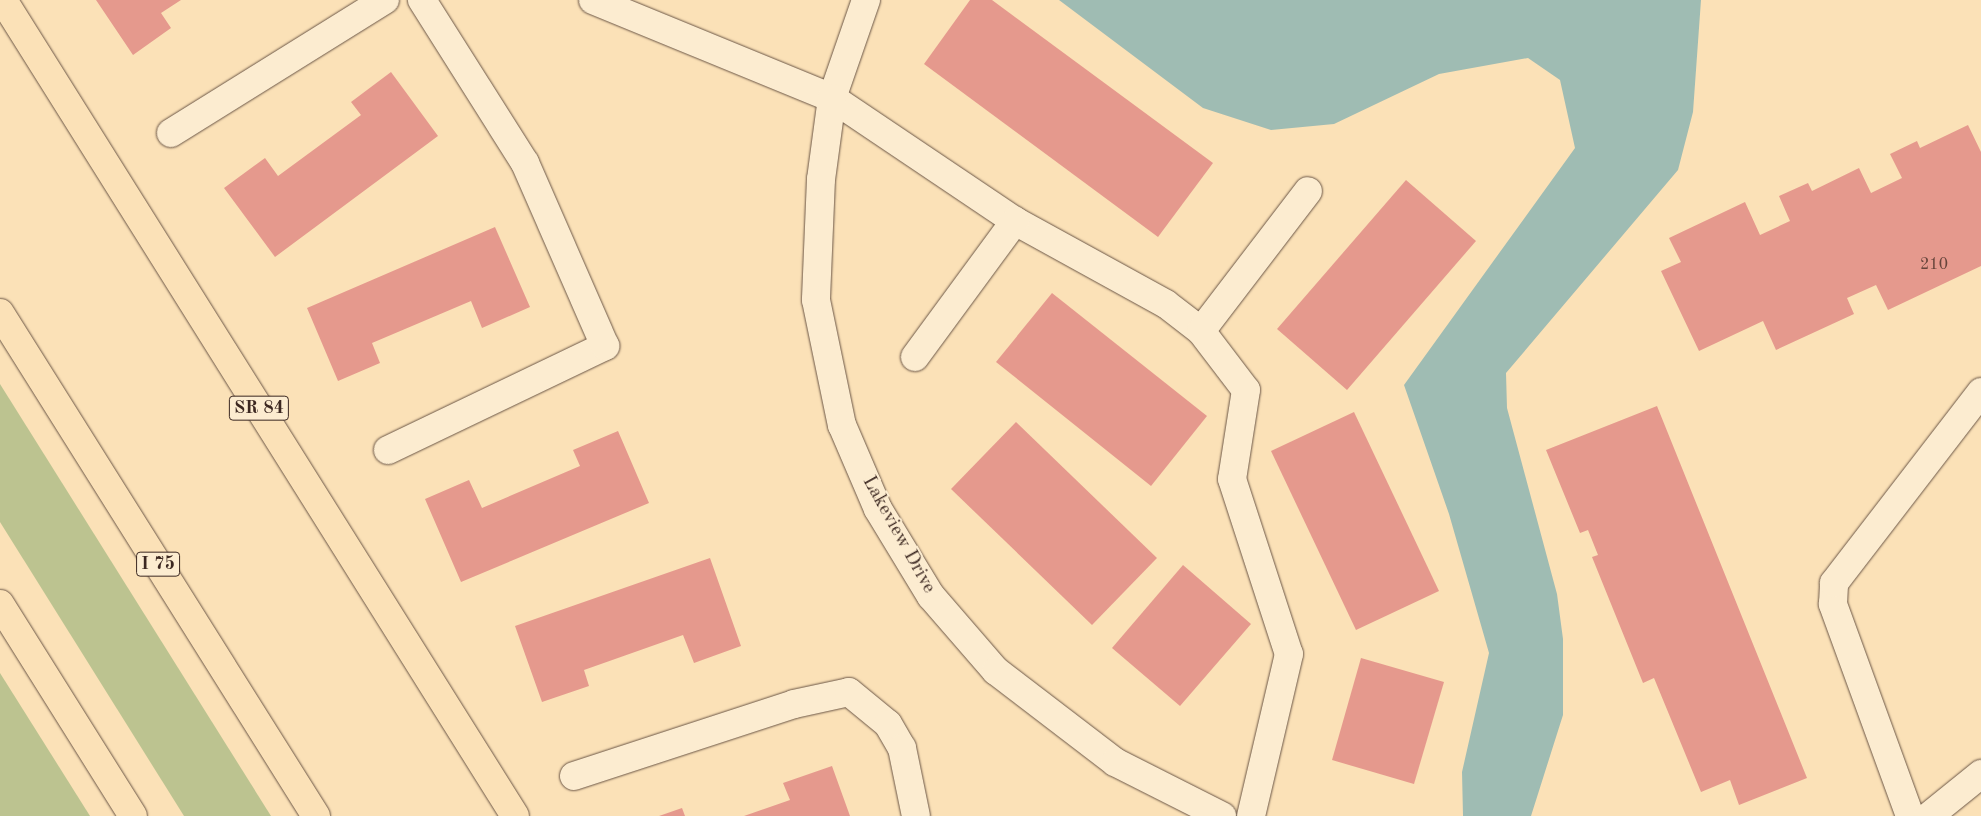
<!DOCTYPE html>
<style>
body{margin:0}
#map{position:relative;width:1981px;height:816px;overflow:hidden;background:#fbe1b7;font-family:"Old Standard TT",serif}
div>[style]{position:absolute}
.green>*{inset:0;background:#bcc390}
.water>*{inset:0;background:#9fbcb3}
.building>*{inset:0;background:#e5998d}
.roads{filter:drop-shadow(0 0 1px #6b5646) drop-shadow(0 0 1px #6b5646)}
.minor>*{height:28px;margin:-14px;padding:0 14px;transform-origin:14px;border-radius:14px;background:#fcecd0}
.major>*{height:28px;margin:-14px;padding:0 14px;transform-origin:14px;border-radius:14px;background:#fbe1b7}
.highway>*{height:28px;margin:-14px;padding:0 14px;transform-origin:14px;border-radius:14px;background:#fbe1b7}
span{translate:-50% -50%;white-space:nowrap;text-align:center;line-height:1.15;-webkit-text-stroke:4px #fcecd0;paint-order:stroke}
.number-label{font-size:16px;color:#66443b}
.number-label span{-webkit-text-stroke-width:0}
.shield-label span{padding:1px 4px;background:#fcecd0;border:1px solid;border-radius:4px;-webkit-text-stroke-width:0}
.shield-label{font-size:18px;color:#3b2720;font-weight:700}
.street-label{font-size:19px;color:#3b2720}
</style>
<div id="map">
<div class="green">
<div style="clip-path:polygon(0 384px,271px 816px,184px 816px,0 522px)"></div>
<div style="clip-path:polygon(0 673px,90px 816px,0 816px)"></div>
</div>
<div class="water">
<div style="clip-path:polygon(1059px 0,1701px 0,1693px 112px,1678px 170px,1506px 373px,1507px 408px,1557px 594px,1563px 639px,1563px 715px,1531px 816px,1463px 816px,1462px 772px,1489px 653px,1449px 514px,1404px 385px,1575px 148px,1560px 80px,1528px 58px,1439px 74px,1334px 124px,1271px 130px,1203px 108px)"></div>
</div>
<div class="building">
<div style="clip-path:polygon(96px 0,181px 0,161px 13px,171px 28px,133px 55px)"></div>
<div style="clip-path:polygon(970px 0,992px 0,1213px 163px,1158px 237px,924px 64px)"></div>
<div style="clip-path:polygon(391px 72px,438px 136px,275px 257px,224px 188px,265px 158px,278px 176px,361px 115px,351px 102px)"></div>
<div style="clip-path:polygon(1968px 125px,1981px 152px,1981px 266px,1888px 310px,1876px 285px,1847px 298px,1854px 314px,1776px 350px,1763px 321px,1699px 351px,1661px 271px,1681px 262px,1669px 238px,1745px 202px,1760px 235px,1790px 221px,1779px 196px,1808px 183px,1812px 191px,1859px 168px,1871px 193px,1902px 178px,1890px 154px,1917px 141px,1920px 148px)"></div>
<div style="clip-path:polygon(1406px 180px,1476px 241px,1347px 390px,1277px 329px)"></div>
<div style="clip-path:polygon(495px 227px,530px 307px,482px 328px,471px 301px,372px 343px,380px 363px,338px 381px,307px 308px)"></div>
<div style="clip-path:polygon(1052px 293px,1207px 416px,1151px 486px,996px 362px)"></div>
<div style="clip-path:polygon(1657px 406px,1807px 778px,1739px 805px,1730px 780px,1701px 792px,1654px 678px,1643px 683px,1592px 557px,1598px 555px,1588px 530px,1580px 533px,1546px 450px)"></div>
<div style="clip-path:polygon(1354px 412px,1439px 591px,1356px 630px,1271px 451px)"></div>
<div style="clip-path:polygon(1016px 422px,1157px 558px,1092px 625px,951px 489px)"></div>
<div style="clip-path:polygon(618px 431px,649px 503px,461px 582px,425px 499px,469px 480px,482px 508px,580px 466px,573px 450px)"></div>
<div style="clip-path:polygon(710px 558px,741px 646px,694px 663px,683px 635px,584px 670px,589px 686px,542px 702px,515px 626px)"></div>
<div style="clip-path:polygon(1183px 565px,1251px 624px,1180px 706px,1112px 648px)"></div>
<div style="clip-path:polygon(1361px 658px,1444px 682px,1414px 784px,1332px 760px)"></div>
<div style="clip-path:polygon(832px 766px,850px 816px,744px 816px,790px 800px,783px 783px)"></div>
<div style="clip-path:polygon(682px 808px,685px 816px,659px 816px)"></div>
</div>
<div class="roads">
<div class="minor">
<div style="left:593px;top:0;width:258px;rotate:22.3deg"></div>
<div style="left:832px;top:98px;width:220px;rotate:33.9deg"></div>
<div style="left:1015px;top:221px;width:172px;rotate:28.8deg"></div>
<div style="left:1166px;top:304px;width:44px;rotate:37.6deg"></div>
<div style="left:1201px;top:331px;width:74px;rotate:52.7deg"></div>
<div style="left:1246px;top:390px;width:90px;rotate:98.9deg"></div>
<div style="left:1232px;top:479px;width:184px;rotate:72deg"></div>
<div style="left:1289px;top:654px;width:166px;rotate:103.2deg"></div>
<div style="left:866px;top:0;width:104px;rotate:109.1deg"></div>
<div style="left:832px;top:98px;width:82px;rotate:97.7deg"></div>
<div style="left:821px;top:179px;width:121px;rotate:92.4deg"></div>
<div style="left:816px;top:300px;width:128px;rotate:78.3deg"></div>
<div style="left:842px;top:425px;width:91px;rotate:66.8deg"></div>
<div style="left:878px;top:509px;width:102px;rotate:58.7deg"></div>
<div style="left:931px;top:596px;width:99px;rotate:49.1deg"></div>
<div style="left:996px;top:671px;width:150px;rotate:37.4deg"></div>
<div style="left:1115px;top:762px;width:120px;rotate:26.8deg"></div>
<div style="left:171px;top:133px;width:252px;rotate:-31.9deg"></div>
<div style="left:1201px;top:331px;width:176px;rotate:-52.6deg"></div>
<div style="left:915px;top:357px;width:169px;rotate:-53.7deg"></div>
<div style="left:388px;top:450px;width:241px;rotate:-25.6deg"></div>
<div style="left:605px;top:346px;width:200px;rotate:-113.6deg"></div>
<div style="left:525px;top:163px;width:193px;rotate:-122.3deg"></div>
<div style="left:574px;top:776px;width:231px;rotate:-18.1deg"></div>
<div style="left:794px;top:704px;width:56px;rotate:-12.3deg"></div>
<div style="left:849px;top:692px;width:50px;rotate:39.4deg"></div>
<div style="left:888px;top:724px;width:28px;rotate:60deg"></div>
<div style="left:902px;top:748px;width:69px;rotate:78.4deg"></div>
<div style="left:1910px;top:816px;width:226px;rotate:-110deg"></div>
<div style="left:1833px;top:604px;width:21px;rotate:-87deg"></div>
<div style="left:1834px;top:583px;width:241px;rotate:-52.4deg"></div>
<div style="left:1929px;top:816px;width:67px;rotate:-38.9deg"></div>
</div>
<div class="major">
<div style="left:3px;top:0;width:963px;rotate:57.89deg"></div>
</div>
<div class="highway">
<div style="left:0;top:313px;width:594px;rotate:57.86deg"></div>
<div style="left:0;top:604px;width:250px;rotate:57.9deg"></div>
</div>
</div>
<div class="number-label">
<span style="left:1934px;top:265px">210</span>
</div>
<div class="shield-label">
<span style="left:259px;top:408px">SR 84</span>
<span style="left:158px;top:564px">I 75</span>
</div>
<div class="street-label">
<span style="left:898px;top:535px;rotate:61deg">Lakeview Drive</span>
</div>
</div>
